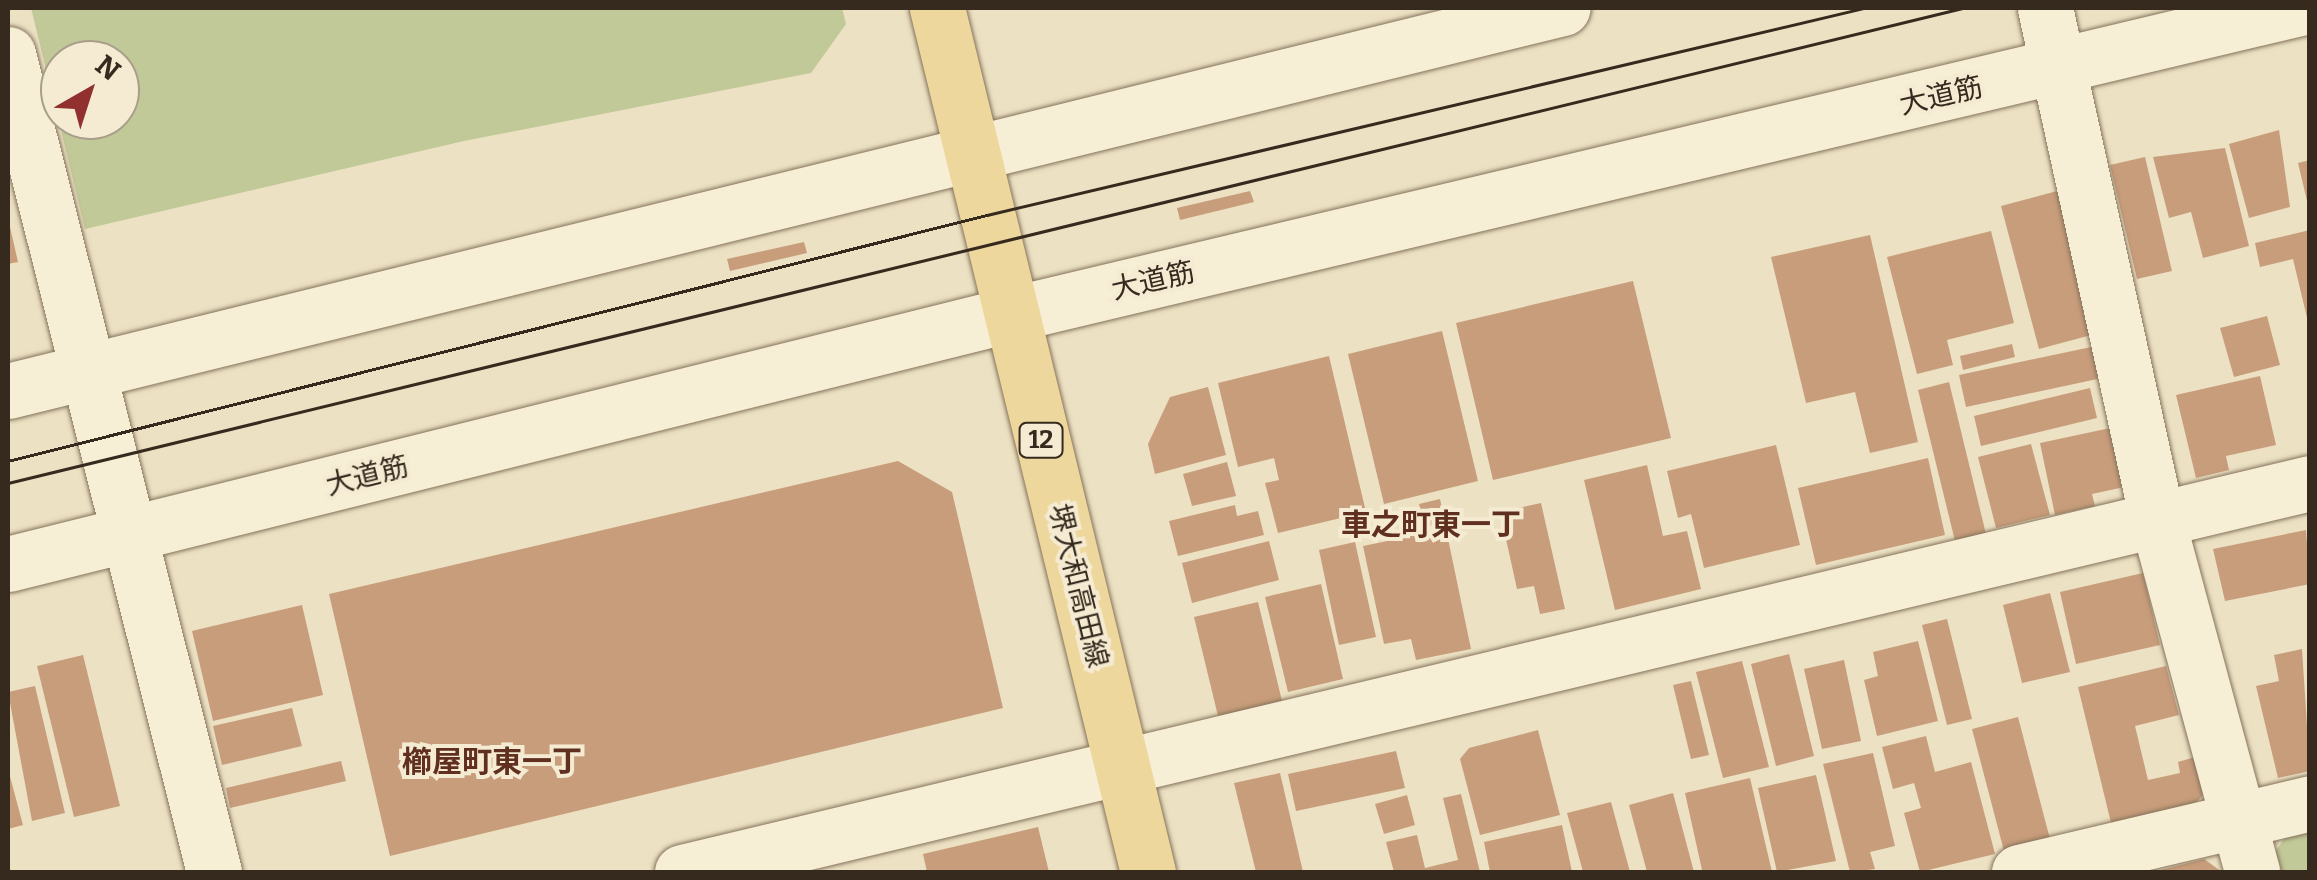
<!DOCTYPE html>
<meta charset="utf-8">
<style>
body{margin:0}
#map{position:relative;width:2317px;height:880px;overflow:hidden;background:#ece1c3;font-family:Bitter,"Noto Sans JP",serif}
div>[style]{position:absolute}
.green>*{inset:0;background:#c2c998}
.building>*{inset:0;background:#c89d7b}
.roads{filter:drop-shadow(0 0 2px #85735b) drop-shadow(0 0 2px #85735b)}
.minor>*{height:55px;margin:-27.5px;padding:0 27.5px;transform-origin:27.5px;border-radius:27.5px;background:#f7eed6}
.major>*{height:55px;margin:-27.5px;padding:0 27.5px;transform-origin:27.5px;border-radius:27.5px;background:#edd79c}
.tram>*{height:2.5px;margin:-1.25px;padding:0 1.25px;transform-origin:1.25px;border-radius:1.25px;background:#362a1e}
span{translate:-50% -50%;white-space:nowrap;text-align:center;line-height:1.15;-webkit-text-stroke:8px #f4ebd2;paint-order:stroke}
.shield-label span{padding:2px 8px;background:#f4ebd2;border:2px solid;border-radius:8px;-webkit-text-stroke-width:0}
.shield-label{font-size:25px;color:#362a1e;font-weight:700}
.street-label{font-size:28px;color:#362a1e}
.neighbourhood-label{font-size:30px;color:#602f20;font-weight:700}
.frame{position:absolute;inset:0;border:10px solid #362a1e;pointer-events:none}
.north{position:absolute;left:40px;top:40px;width:100px;height:100px;box-sizing:border-box;background:#f4ebd2;border:2px solid #a89e8a;border-radius:50%;rotate:39deg;font-size:28px;font-weight:700;line-height:40px;text-align:center;color:#362a1e}
.north::after{content:'';display:block;margin:auto;width:35px;height:45px;background:#91302e;clip-path:polygon(50% 0,100% 100%,50% 72%,0 100%)}
</style>
<div id="map">
<div class="green">
<div style="clip-path:polygon(evenodd,31px 8px,842px 8px,846px 24px,811px 73px,464px 141px,85px 229px,31px 8px,60px 60px,120px 60px,120px 120px,60px 120px,60px 60px)"></div>
<div style="clip-path:polygon(2309px 831px,2309px 872px,2279px 872px,2274px 854px,2285px 837px)"></div>
</div>
<div class="building">
<div style="clip-path:polygon(2279px 130px,2290px 207px,2249px 218px,2229px 144px)"></div>
<div style="clip-path:polygon(2225px 148px,2249px 246px,2203px 258px,2191px 212px,2169px 218px,2153px 157px)"></div>
<div style="clip-path:polygon(2145px 157px,2172px 271px,2137px 279px,2110px 165px)"></div>
<div style="clip-path:polygon(2310px 160px,2310px 205px,2308px 205px,2298px 163px)"></div>
<div style="clip-path:polygon(1250px 191px,1254px 202px,1180px 220px,1177px 208px)"></div>
<div style="clip-path:polygon(2057px 191px,2095px 334px,2039px 349px,2001px 206px)"></div>
<div style="clip-path:polygon(8px 218px,18px 262px,8px 264px)"></div>
<div style="clip-path:polygon(2310px 230px,2310px 322px,2308px 322px,2293px 259px,2260px 267px,2255px 243px)"></div>
<div style="clip-path:polygon(1991px 231px,2014px 323px,1947px 340px,1953px 365px,1917px 374px,1887px 257px)"></div>
<div style="clip-path:polygon(1870px 235px,1918px 442px,1870px 453px,1855px 392px,1806px 403px,1771px 257px)"></div>
<div style="clip-path:polygon(804px 242px,807px 253px,730px 271px,727px 259px)"></div>
<div style="clip-path:polygon(1633px 281px,1671px 438px,1493px 480px,1456px 323px)"></div>
<div style="clip-path:polygon(2267px 316px,2280px 365px,2234px 377px,2220px 328px)"></div>
<div style="clip-path:polygon(1442px 331px,1478px 481px,1384px 504px,1348px 354px)"></div>
<div style="clip-path:polygon(2012px 344px,2015px 357px,1963px 370px,1960px 356px)"></div>
<div style="clip-path:polygon(2096px 346px,2102px 378px,1966px 407px,1959px 375px)"></div>
<div style="clip-path:polygon(1329px 356px,1366px 512px,1278px 533px,1265px 483px,1279px 480px,1274px 458px,1238px 467px,1218px 383px)"></div>
<div style="clip-path:polygon(2260px 376px,2276px 445px,2226px 456px,2229px 470px,2196px 478px,2176px 395px)"></div>
<div style="clip-path:polygon(1949px 382px,1986px 534px,1955px 541px,1918px 390px)"></div>
<div style="clip-path:polygon(1208px 387px,1226px 455px,1155px 474px,1148px 444px,1170px 397px)"></div>
<div style="clip-path:polygon(2090px 388px,2097px 418px,1981px 446px,1974px 416px)"></div>
<div style="clip-path:polygon(2115px 427px,2129px 486px,2092px 494px,2095px 506px,2055px 515px,2040px 443px)"></div>
<div style="clip-path:polygon(2031px 444px,2050px 515px,1996px 528px,1978px 457px)"></div>
<div style="clip-path:polygon(1776px 445px,1800px 545px,1704px 568px,1691px 514px,1678px 518px,1667px 471px)"></div>
<div style="clip-path:polygon(1928px 458px,1945px 535px,1816px 565px,1798px 488px)"></div>
<div style="clip-path:polygon(898px 461px,952px 492px,1003px 708px,390px 856px,329px 594px)"></div>
<div style="clip-path:polygon(1227px 462px,1236px 496px,1192px 506px,1183px 474px)"></div>
<div style="clip-path:polygon(1647px 465px,1663px 536px,1687px 531px,1701px 589px,1615px 610px,1584px 480px)"></div>
<div style="clip-path:polygon(1440px 499px,1445px 522px,1425px 527px,1419px 504px)"></div>
<div style="clip-path:polygon(1541px 503px,1565px 609px,1540px 614px,1534px 586px,1517px 589px,1500px 512px)"></div>
<div style="clip-path:polygon(1235px 505px,1237px 516px,1258px 511px,1264px 535px,1178px 556px,1169px 521px)"></div>
<div style="clip-path:polygon(1446px 529px,1471px 649px,1416px 660px,1411px 639px,1384px 644px,1363px 546px)"></div>
<div style="clip-path:polygon(2306px 530px,2310px 584px,2225px 601px,2213px 549px)"></div>
<div style="clip-path:polygon(1269px 541px,1279px 580px,1192px 603px,1182px 563px)"></div>
<div style="clip-path:polygon(1355px 542px,1376px 637px,1339px 645px,1319px 550px)"></div>
<div style="clip-path:polygon(2143px 573px,2160px 645px,2076px 664px,2060px 592px)"></div>
<div style="clip-path:polygon(1321px 584px,1343px 679px,1288px 692px,1265px 597px)"></div>
<div style="clip-path:polygon(2050px 593px,2070px 672px,2022px 683px,2003px 605px)"></div>
<div style="clip-path:polygon(1258px 602px,1282px 701px,1218px 716px,1194px 617px)"></div>
<div style="clip-path:polygon(302px 605px,323px 695px,213px 721px,192px 631px)"></div>
<div style="clip-path:polygon(1947px 619px,1972px 719px,1947px 725px,1922px 625px)"></div>
<div style="clip-path:polygon(1918px 641px,1938px 721px,1877px 736px,1864px 680px,1878px 676px,1873px 652px)"></div>
<div style="clip-path:polygon(2302px 649px,2310px 771px,2278px 778px,2256px 686px,2279px 681px,2274px 655px)"></div>
<div style="clip-path:polygon(1789px 654px,1814px 756px,1776px 766px,1751px 664px)"></div>
<div style="clip-path:polygon(83px 655px,120px 806px,74px 817px,37px 666px)"></div>
<div style="clip-path:polygon(1844px 660px,1861px 741px,1822px 749px,1804px 669px)"></div>
<div style="clip-path:polygon(1742px 661px,1769px 767px,1723px 778px,1696px 672px)"></div>
<div style="clip-path:polygon(2166px 666px,2179px 715px,2135px 726px,2148px 780px,2180px 773px,2178px 762px,2195px 757px,2205px 793px,2192px 807px,2112px 827px,2078px 687px)"></div>
<div style="clip-path:polygon(1691px 681px,1709px 755px,1691px 759px,1673px 685px)"></div>
<div style="clip-path:polygon(35px 686px,65px 813px,32px 821px,8px 692px)"></div>
<div style="clip-path:polygon(292px 708px,302px 746px,222px 765px,213px 726px)"></div>
<div style="clip-path:polygon(2018px 717px,2050px 839px,2004px 851px,1972px 729px)"></div>
<div style="clip-path:polygon(1538px 730px,1560px 815px,1480px 835px,1460px 759px,1469px 748px)"></div>
<div style="clip-path:polygon(1926px 736px,1935px 772px,1971px 762px,1995px 854px,1920px 872px,1904px 813px,1921px 808px,1914px 783px,1893px 789px,1882px 747px)"></div>
<div style="clip-path:polygon(1396px 751px,1405px 788px,1296px 811px,1288px 774px)"></div>
<div style="clip-path:polygon(1873px 753px,1895px 846px,1870px 852px,1875px 869px,1850px 872px,1823px 764px)"></div>
<div style="clip-path:polygon(341px 761px,346px 781px,230px 808px,226px 788px)"></div>
<div style="clip-path:polygon(8px 769px,23px 825px,8px 829px)"></div>
<div style="clip-path:polygon(1280px 773px,1303px 872px,1256px 872px,1234px 783px)"></div>
<div style="clip-path:polygon(1816px 775px,1836px 861px,1777px 872px,1758px 788px)"></div>
<div style="clip-path:polygon(1750px 778px,1772px 872px,1702px 870px,1685px 793px)"></div>
<div style="clip-path:polygon(1673px 793px,1694px 872px,1647px 872px,1629px 805px)"></div>
<div style="clip-path:polygon(1461px 794px,1480px 872px,1394px 872px,1386px 842px,1417px 835px,1425px 868px,1458px 860px,1443px 798px)"></div>
<div style="clip-path:polygon(1407px 795px,1415px 825px,1384px 834px,1375px 804px)"></div>
<div style="clip-path:polygon(1611px 802px,1630px 872px,1583px 872px,1567px 813px)"></div>
<div style="clip-path:polygon(1562px 825px,1572px 872px,1490px 872px,1484px 842px)"></div>
<div style="clip-path:polygon(1038px 827px,1049px 872px,927px 872px,923px 854px)"></div>
<div style="clip-path:polygon(2204px 859px,2222px 872px,2157px 872px,2157px 871px)"></div>
</div>
<div class="roads">
<div class="minor">
<div style="left:2045px;top:8px;width:523px;rotate:77.64deg"></div>
<div style="left:2157px;top:519px;width:366px;rotate:74.9deg"></div>
<div style="left:8px;top:54px;width:844px;rotate:75.86deg"></div>
<div style="left:8px;top:391px;width:1601px;rotate:-13.84deg"></div>
<div style="left:8px;top:564px;width:1031px;rotate:-13.98deg"></div>
<div style="left:1008px;top:315px;width:1328px;rotate:-13.37deg"></div>
<div style="left:682px;top:872px;width:1674px;rotate:-13.44deg"></div>
<div style="left:2019px;top:872px;width:299px;rotate:-13.3deg"></div>
</div>
<div class="major">
<div style="left:937px;top:8px;width:889px;rotate:76.28deg"></div>
</div>
</div>
<div class="tram">
<div style="left:8px;top:461px;width:1009px;rotate:-14.11deg"></div>
<div style="left:987px;top:215px;width:901px;rotate:-13.28deg"></div>
<div style="left:8px;top:483px;width:2011px;rotate:-13.66deg"></div>
</div>
<div class="shield-label">
<span style="left:1041px;top:440px">12</span>
</div>
<div class="street-label">
<span style="left:1941px;top:96px;rotate:-13deg">大道筋</span>
<span style="left:1153px;top:281px;rotate:-13deg">大道筋</span>
<span style="left:367px;top:476px;rotate:-14deg">大道筋</span>
<span style="left:1078px;top:586px;rotate:76deg">堺大和高田線</span>
</div>
<div class="neighbourhood-label">
<span style="left:1431px;top:525px">車之町東一丁</span>
<span style="left:492px;top:762px">櫛屋町東一丁</span>
</div>
<div class="frame"></div>
<div class="north">N</div>
</div>
